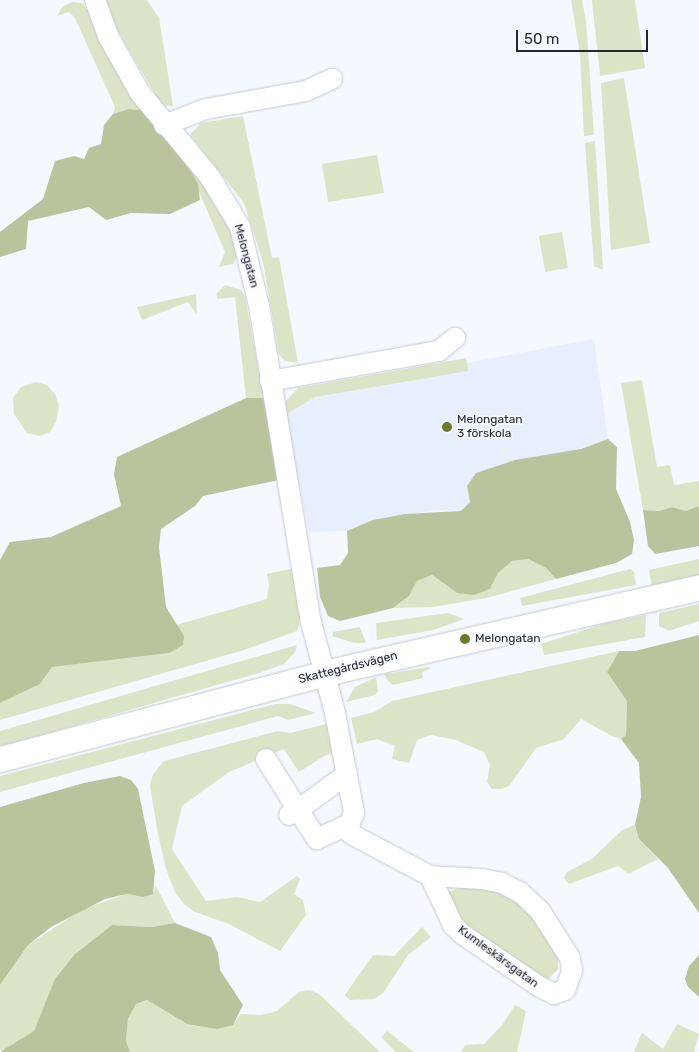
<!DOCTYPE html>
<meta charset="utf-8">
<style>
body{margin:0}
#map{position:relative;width:699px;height:1052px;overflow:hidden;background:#f5f8fe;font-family:Rubik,sans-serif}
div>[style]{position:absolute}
.built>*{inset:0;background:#e7eefc}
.green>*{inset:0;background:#dce4c7}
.forest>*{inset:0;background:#b9c49c}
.roads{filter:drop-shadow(0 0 1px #c3c8d2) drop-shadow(0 0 1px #c3c8d2)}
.minor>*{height:20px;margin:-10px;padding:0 10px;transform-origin:10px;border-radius:10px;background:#fff}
.tertiary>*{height:25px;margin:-12.5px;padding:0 12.5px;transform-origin:12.5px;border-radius:12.5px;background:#fff}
.dots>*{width:14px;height:14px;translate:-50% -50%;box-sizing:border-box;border:2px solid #f5f8fe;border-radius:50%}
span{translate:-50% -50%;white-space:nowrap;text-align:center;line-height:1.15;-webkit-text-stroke:4px #f5f8fe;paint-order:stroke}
.street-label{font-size:12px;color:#25272b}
.poi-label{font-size:12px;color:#25272b}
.left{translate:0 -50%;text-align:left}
.scale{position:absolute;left:516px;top:30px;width:132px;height:22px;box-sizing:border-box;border:2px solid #25272b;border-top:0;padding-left:6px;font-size:15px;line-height:18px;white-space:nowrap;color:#25272b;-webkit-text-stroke:4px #f5f8fe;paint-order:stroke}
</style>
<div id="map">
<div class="built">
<div style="clip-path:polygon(594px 339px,608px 439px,467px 486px,470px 502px,461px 511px,436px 510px,373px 520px,347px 531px,309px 532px,285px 415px,299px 395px)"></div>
</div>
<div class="green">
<div style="clip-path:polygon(106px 0,147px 0,159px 18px,173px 106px,162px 105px,143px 74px,118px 31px)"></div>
<div style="clip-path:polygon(571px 0,582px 0,586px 21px,594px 135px,584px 136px,580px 54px)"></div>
<div style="clip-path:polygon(592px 0,635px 0,645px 68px,600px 76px)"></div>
<div style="clip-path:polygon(73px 2px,82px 3px,88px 10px,100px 40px,141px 110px,129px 109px,113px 114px,115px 107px,75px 18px,69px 12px,57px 16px,63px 6px)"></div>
<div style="clip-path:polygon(624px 78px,650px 243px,611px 250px,601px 83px)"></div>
<div style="clip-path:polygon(243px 116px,272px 258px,279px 257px,298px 363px,285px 361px,279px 355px,263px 262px,244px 203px,190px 135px,201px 123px)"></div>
<div style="clip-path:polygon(595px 141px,603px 270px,594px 266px,585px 143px)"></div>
<div style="clip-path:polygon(377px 155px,384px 193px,328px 202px,322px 164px)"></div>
<div style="clip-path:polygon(188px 166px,209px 189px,230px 222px,240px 251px,233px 264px,219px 267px,225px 252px)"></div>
<div style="clip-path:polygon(562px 232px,568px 268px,545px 272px,539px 236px)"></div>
<div style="clip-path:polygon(225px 285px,241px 290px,245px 297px,264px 398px,246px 398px,235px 297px,218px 299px,216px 294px)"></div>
<div style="clip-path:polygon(196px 294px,197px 315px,188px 302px,142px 320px,137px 307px)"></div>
<div style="clip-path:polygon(466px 358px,468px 371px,315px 397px,285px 415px,285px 402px,298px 388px)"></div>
<div style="clip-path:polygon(642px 380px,657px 467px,670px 465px,674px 485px,699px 481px,699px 506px,686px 511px,672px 507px,659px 511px,643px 510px,621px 383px)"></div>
<div style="clip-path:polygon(36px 382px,47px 385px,55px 394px,59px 406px,56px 422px,50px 432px,40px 436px,27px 433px,14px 414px,13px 398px,21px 387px)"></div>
<div style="clip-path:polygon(528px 559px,546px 568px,556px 579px,486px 598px,433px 607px,393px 608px,409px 596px,417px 581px,432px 575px,457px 593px,490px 589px,498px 573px,512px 561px)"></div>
<div style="clip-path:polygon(699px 559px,699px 579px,652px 587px,649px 570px)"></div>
<div style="clip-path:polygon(294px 568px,301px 618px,297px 631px,244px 650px,0 720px,0 703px,40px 684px,52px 667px,169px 653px,184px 636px,176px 625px,267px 599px,269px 584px,267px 574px)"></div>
<div style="clip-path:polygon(630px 569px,634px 572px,636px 585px,522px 606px,520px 598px)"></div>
<div style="clip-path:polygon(699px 604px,699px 621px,669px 631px,659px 626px,659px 613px)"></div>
<div style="clip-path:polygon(448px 613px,464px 619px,433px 630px,377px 640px,376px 623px)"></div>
<div style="clip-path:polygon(646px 615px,645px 637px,544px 655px,541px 644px,609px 622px)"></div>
<div style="clip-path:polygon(360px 627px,366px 643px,354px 643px,332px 636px,333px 632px)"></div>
<div style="clip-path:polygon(297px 645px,295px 652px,284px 664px,259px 673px,0 747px,0 731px)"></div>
<div style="clip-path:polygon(619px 651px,607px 672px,627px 701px,626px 735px,621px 739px,612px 736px,581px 719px,564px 739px,536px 748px,509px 786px,502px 789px,492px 789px,487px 782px,490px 765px,484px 752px,456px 740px,431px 735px,417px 740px,409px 763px,392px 759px,395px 746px,377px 739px,357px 744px,351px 718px,374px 712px,392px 701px)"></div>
<div style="clip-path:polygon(429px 667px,430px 669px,422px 672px,423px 678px,393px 685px,386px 679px,385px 674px)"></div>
<div style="clip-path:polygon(376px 677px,378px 691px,375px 695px,346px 702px,355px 687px)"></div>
<div style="clip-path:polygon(275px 704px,290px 704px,316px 713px,288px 720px,278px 716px,0 792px,0 776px)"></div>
<div style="clip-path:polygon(327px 724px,335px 752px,326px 755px,299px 772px,284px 749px,229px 772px,182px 806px,172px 849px,206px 901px,237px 897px,260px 902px,297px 876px,300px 879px,294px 894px,303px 900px,306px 915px,280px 951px,229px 924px,195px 912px,184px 904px,175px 892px,166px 869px,158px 834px,150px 786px,153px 774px,164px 761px,278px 731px,290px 733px)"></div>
<div style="clip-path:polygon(635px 825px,639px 839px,658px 859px,628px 874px,618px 866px,569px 884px,564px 878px,567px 872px,592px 859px,622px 830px)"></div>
<div style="clip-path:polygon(156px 886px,175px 923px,152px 927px,112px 925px,44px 1009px,34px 1031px,10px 1048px,0 1050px,0 985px,28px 945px,83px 909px,127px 894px,143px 897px,153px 894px)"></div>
<div style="clip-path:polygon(458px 888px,490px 888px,517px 900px,532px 915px,558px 957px,558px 969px,548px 979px,543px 978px,460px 921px,448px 893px)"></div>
<div style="clip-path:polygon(422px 927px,431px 937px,408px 955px,383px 993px,374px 999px,350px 1000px,345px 995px,373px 955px,394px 956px)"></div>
<div style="clip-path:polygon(309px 990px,319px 994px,380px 1052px,130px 1052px,126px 1041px,128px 1019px,136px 1004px,147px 1000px,187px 1024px,233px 1025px,241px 1014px,261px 1015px,277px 1011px,299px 992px)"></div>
<div style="clip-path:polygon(515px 1005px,526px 1011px,517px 1052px,461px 1052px,465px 1045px,484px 1044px,503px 1024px)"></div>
<div style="clip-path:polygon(677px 1024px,699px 1034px,694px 1052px,634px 1052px,642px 1033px,663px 1049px)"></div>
<div style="clip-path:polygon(387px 1031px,414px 1052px,396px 1052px,381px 1037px)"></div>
</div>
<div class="forest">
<div style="clip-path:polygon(129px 109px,141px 110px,188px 166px,198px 184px,200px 200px,170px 214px,131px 213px,106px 220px,89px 207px,28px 221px,26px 249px,0 257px,0 232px,43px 199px,55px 161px,74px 156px,84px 159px,89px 148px,101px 144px,104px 125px,113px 114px)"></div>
<div style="clip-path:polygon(246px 398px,264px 398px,279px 480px,203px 496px,195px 506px,161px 529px,159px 547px,166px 607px,184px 636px,183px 645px,169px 653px,52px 667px,40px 684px,0 703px,0 560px,10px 542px,51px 537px,121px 506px,114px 474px,117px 457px)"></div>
<div style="clip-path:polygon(608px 439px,617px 447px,616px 489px,630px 522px,634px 540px,632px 554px,616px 563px,556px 579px,546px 568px,528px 559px,512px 561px,498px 573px,490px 589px,474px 595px,457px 593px,432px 575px,417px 581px,409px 596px,393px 608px,340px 621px,328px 616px,320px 597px,317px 568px,340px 565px,348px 553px,347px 531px,373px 520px,405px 514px,461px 511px,470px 502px,467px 486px,476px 473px,515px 460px,581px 449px)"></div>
<div style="clip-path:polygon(699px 506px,699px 546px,655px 554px,648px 546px,643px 510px,659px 511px,672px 507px,686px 511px)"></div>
<div style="clip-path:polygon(699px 635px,699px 913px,668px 868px,639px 839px,635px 825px,641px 797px,639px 763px,621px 739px,626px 735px,627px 701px,607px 672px,619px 651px,635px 651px)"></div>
<div style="clip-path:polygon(120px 776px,131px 780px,138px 789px,155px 871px,153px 894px,143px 897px,127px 894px,105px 899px,51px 927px,28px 945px,0 985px,0 807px,84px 783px)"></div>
<div style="clip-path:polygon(175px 923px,211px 937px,218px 953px,220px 970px,243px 1005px,233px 1025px,217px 1029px,187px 1024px,147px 1000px,136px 1004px,128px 1019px,126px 1041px,130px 1052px,0 1052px,34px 1031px,55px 979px,74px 955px,112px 925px,152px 927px)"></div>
<div style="clip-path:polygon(699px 955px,699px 997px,688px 987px,685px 979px,689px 966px)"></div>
</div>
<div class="roads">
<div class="minor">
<div style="left:95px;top:0;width:38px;rotate:70deg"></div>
<div style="left:108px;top:36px;width:65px;rotate:60.7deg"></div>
<div style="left:140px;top:93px;width:109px;rotate:50.2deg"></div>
<div style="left:210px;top:177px;width:58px;rotate:59deg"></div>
<div style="left:240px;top:227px;width:81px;rotate:76.5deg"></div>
<div style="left:259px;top:306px;width:320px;rotate:80.7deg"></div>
<div style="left:311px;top:622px;width:94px;rotate:75.2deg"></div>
<div style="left:335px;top:713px;width:102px;rotate:79.2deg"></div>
<div style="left:354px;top:813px;width:12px;rotate:114deg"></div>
<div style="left:349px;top:824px;width:10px;rotate:79deg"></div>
<div style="left:351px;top:834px;width:89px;rotate:28deg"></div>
<div style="left:430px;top:876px;width:52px;rotate:3.3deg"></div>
<div style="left:482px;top:879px;width:20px;rotate:11deg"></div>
<div style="left:502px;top:883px;width:21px;rotate:28deg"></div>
<div style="left:521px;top:893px;width:26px;rotate:43deg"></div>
<div style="left:540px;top:911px;width:56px;rotate:57.4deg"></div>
<div style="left:570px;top:958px;width:13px;rotate:81deg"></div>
<div style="left:572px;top:971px;width:20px;rotate:110deg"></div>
<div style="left:565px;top:990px;width:12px;rotate:160deg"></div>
<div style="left:554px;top:994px;width:16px;rotate:-153deg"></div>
<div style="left:540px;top:987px;width:94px;rotate:-145.8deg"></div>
<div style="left:462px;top:934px;width:13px;rotate:-135deg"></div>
<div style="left:453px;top:925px;width:54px;rotate:-115.1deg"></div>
<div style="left:164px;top:125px;width:45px;rotate:-20.9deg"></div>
<div style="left:206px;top:109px;width:102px;rotate:-10.2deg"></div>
<div style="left:306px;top:91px;width:29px;rotate:-25deg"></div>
<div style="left:270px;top:381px;width:172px;rotate:-10.1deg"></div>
<div style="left:439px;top:351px;width:21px;rotate:-39deg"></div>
<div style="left:266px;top:759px;width:60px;rotate:57.9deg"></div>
<div style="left:298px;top:810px;width:10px;rotate:151deg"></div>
<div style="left:347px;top:774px;width:61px;rotate:143.7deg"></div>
<div style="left:298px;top:810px;width:35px;rotate:57deg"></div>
<div style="left:317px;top:839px;width:35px;rotate:-25deg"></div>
</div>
<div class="tertiary">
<div style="left:0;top:759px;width:336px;rotate:-14.8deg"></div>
<div style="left:325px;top:673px;width:384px;rotate:-12.9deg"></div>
</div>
</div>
<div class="dots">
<div style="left:447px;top:427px;background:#697a28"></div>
<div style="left:465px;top:639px;background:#697a28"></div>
</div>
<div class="street-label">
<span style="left:246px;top:256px;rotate:75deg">Melongatan</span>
<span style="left:348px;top:668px;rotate:-14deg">Skattegårdsvägen</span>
<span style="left:498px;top:957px;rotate:36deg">Kumleskärsgatan</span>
</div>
<div class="poi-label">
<span class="left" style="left:457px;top:427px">Melongatan<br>3 förskola</span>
<span class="left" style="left:475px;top:639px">Melongatan</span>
</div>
<div class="scale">50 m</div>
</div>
